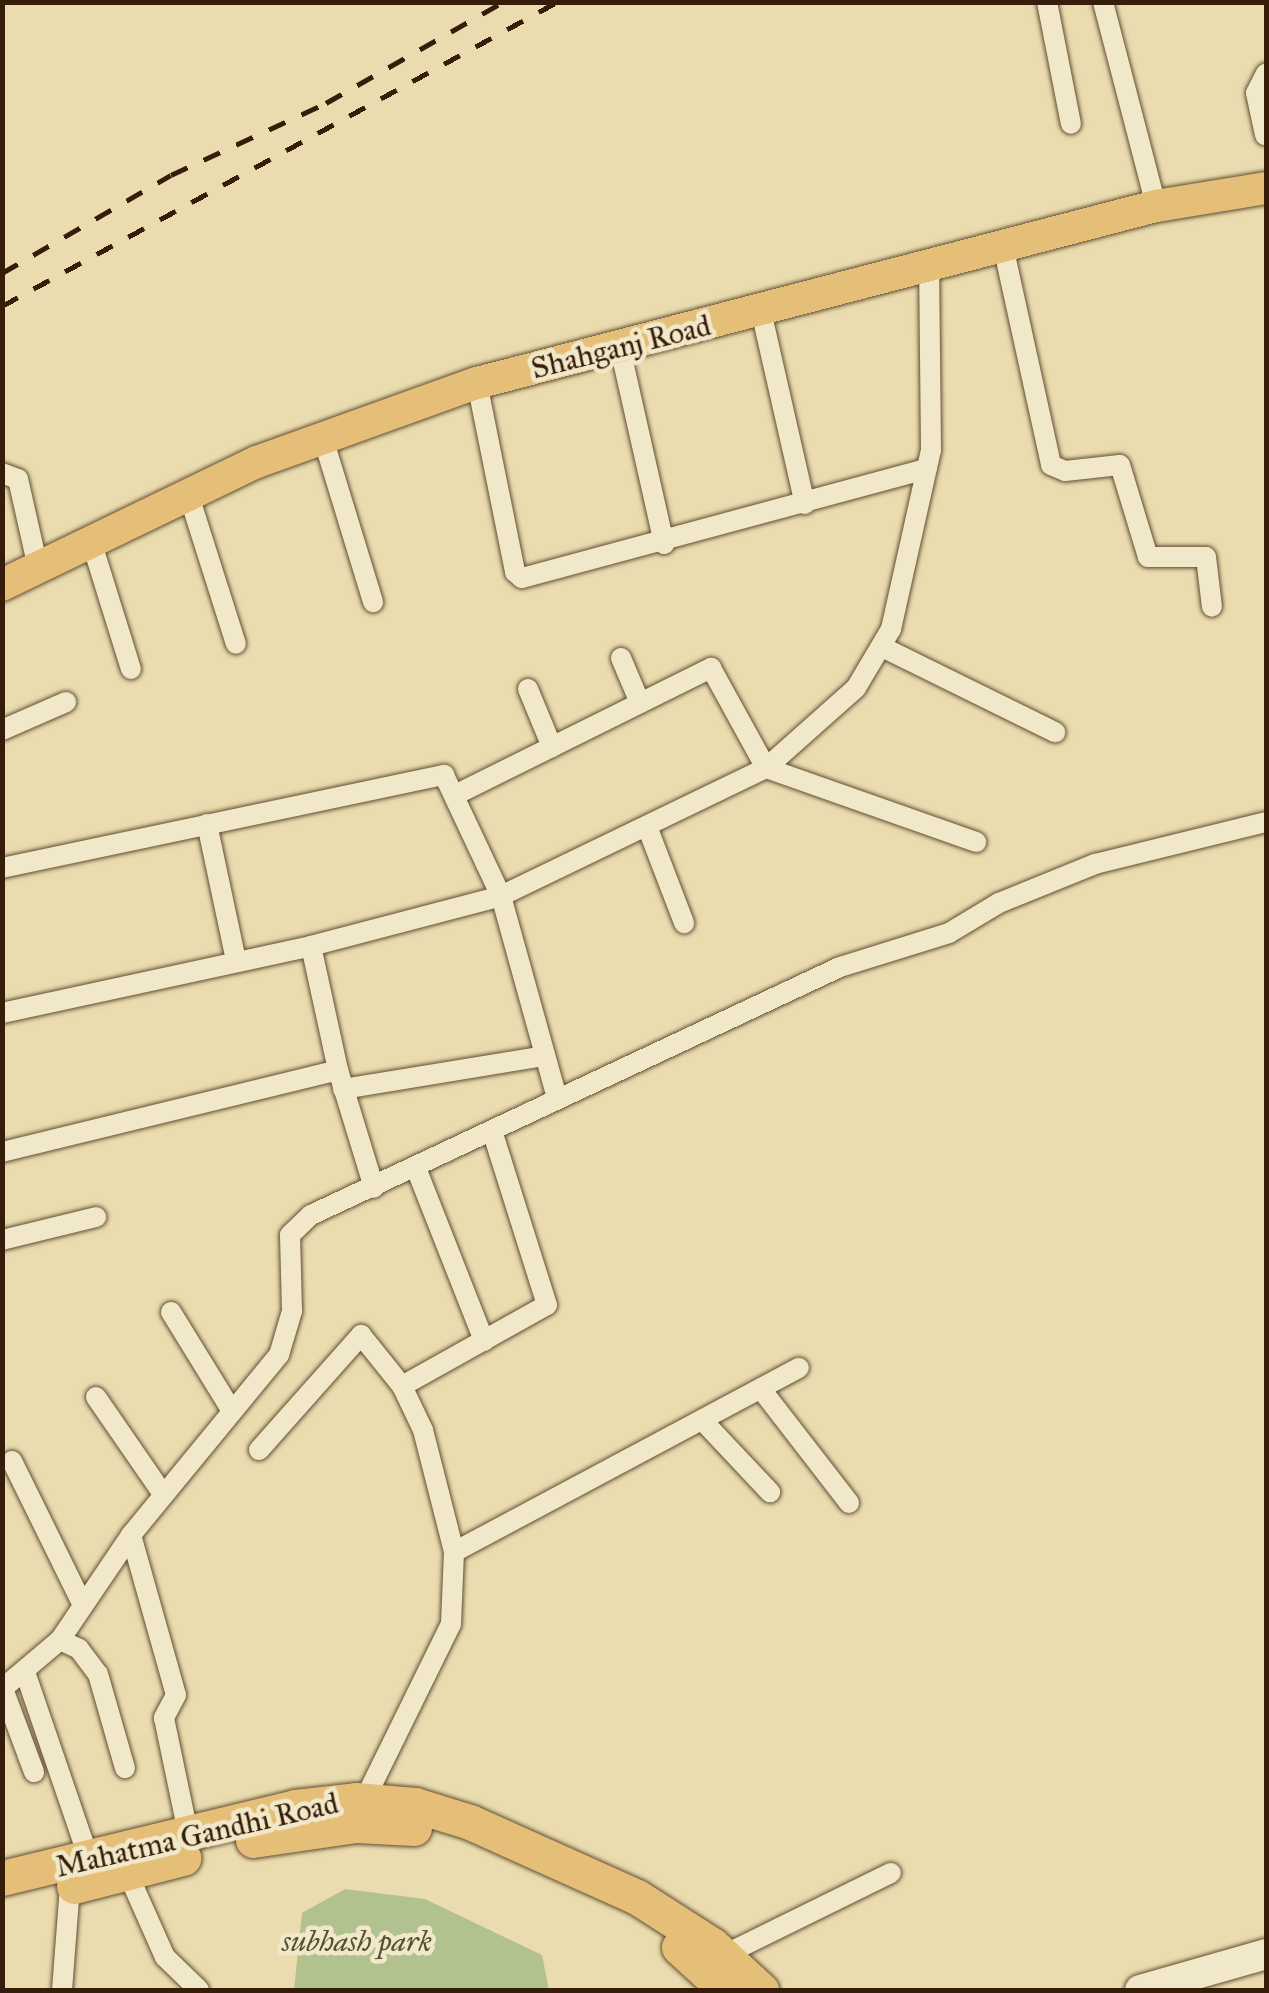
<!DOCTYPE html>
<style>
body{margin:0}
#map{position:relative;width:1269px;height:1993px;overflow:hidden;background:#eadcae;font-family:"IM FELL Great Primer",serif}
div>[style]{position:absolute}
.green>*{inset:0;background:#b1c28f}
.roads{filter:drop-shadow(0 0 2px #624d33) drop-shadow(0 0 2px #624d33)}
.minor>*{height:20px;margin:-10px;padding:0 10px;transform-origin:10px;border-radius:10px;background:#f1e8ca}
.secondary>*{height:30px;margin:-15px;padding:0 15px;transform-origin:15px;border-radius:15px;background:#f1e8ca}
.primary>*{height:32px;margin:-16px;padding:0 16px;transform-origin:16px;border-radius:16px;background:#e5be77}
.trunk>*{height:35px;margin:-17.5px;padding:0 17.5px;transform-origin:17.5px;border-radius:17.5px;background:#e5be77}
.rail>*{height:5px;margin-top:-2.5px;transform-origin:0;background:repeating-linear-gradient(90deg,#351d0a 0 18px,transparent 0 36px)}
span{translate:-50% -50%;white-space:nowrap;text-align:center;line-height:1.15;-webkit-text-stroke:9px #f1e8ca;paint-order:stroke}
.street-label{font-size:30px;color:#351d0a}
.park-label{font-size:30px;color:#5a4f32;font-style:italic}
.frame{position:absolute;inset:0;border:5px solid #351d0a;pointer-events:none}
</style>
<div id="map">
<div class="green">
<div style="clip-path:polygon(345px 1889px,425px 1899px,542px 1955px,549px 1990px,294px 1990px,302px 1913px)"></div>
</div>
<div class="roads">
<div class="minor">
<div style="left:1047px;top:2px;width:124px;rotate:78.9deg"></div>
<div style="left:1103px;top:2px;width:211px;rotate:75.4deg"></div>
<div style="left:1265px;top:135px;width:43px;rotate:-102.1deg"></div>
<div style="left:1256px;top:93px;width:22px;rotate:-63deg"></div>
<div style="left:1003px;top:246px;width:224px;rotate:77.6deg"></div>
<div style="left:1051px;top:465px;width:15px;rotate:23deg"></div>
<div style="left:1065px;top:471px;width:55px;rotate:-6.2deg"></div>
<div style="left:1120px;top:465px;width:96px;rotate:73.1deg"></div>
<div style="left:1148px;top:557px;width:58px"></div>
<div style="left:1206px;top:557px;width:50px;rotate:83.2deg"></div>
<div style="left:761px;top:311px;width:198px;rotate:77.2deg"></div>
<div style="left:620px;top:348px;width:201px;rotate:77.3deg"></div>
<div style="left:477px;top:383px;width:193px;rotate:78.6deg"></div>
<div style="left:515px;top:572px;width:9px;rotate:41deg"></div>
<div style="left:522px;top:578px;width:419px;rotate:-15.1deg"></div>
<div style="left:322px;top:435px;width:175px;rotate:73deg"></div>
<div style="left:2px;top:473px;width:17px;rotate:21deg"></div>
<div style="left:18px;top:479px;width:91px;rotate:77.3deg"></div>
<div style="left:189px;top:496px;width:155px;rotate:72.4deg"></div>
<div style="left:92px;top:544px;width:131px;rotate:72.7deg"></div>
<div style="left:884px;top:648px;width:191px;rotate:26.2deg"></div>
<div style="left:621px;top:658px;width:49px;rotate:67.1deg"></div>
<div style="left:528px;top:689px;width:63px;rotate:67.5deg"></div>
<div style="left:2px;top:730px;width:70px;rotate:-23.6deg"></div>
<div style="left:457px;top:794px;width:284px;rotate:-26.4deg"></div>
<div style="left:711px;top:668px;width:114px;rotate:61.2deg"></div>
<div style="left:766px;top:768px;width:223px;rotate:19.4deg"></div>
<div style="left:207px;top:824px;width:139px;rotate:78deg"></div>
<div style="left:648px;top:829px;width:101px;rotate:69deg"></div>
<div style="left:2px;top:868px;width:452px;rotate:-11.9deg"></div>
<div style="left:444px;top:775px;width:134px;rotate:64.8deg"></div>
<div style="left:501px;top:896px;width:210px;rotate:74.5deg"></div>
<div style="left:311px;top:946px;width:127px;rotate:77.7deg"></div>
<div style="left:338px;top:1070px;width:123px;rotate:73deg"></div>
<div style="left:2px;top:1013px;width:316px;rotate:-12.2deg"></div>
<div style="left:311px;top:946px;width:196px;rotate:-14.7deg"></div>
<div style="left:501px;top:896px;width:294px;rotate:-25.8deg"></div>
<div style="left:766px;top:768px;width:120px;rotate:-41.6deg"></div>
<div style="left:856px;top:688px;width:69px;rotate:-59.3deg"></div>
<div style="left:891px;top:629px;width:183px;rotate:-77.4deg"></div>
<div style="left:931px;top:450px;width:185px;rotate:-90.6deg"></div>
<div style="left:343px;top:1089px;width:205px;rotate:-9.3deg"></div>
<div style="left:2px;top:1152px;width:346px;rotate:-13.7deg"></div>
<div style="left:416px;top:1168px;width:186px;rotate:68.5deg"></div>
<div style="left:2px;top:1240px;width:97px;rotate:-13.7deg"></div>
<div style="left:171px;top:1312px;width:116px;rotate:58.4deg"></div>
<div style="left:402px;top:1386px;width:166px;rotate:-29.2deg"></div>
<div style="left:547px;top:1305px;width:182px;rotate:-107.5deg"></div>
<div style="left:761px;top:1389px;width:144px;rotate:52.3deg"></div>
<div style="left:96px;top:1397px;width:118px;rotate:55.4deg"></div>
<div style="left:703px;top:1421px;width:98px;rotate:46.7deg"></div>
<div style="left:259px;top:1450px;width:154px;rotate:-48.4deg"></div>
<div style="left:361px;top:1335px;width:65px;rotate:51.2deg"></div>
<div style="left:402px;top:1386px;width:49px;rotate:64.5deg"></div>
<div style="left:423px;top:1430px;width:126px;rotate:75.7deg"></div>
<div style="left:454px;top:1552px;width:72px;rotate:92.4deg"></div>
<div style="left:451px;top:1624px;width:197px;rotate:116.2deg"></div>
<div style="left:12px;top:1461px;width:158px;rotate:63.8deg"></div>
<div style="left:131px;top:1535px;width:166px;rotate:74.3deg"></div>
<div style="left:176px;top:1695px;width:26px;rotate:118deg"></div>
<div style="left:164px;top:1718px;width:117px;rotate:78.2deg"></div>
<div style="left:454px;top:1552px;width:391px;rotate:-28.1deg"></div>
<div style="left:60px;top:1640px;width:21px;rotate:25deg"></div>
<div style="left:79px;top:1649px;width:31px;rotate:53deg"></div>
<div style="left:98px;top:1674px;width:98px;rotate:74deg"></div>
<div style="left:25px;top:1672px;width:198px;rotate:71.1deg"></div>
<div style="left:2px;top:1686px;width:92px;rotate:69.6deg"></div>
<div style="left:2px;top:1689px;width:76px;rotate:-40.2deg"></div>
<div style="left:60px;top:1640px;width:127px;rotate:-55.9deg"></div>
<div style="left:131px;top:1535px;width:233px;rotate:-50.6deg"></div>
<div style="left:279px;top:1355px;width:46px;rotate:-73.5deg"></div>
<div style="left:292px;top:1311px;width:76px;rotate:-91.5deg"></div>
<div style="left:290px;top:1235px;width:29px;rotate:-44deg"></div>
<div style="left:311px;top:1215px;width:584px;rotate:-25.12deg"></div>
<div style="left:840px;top:967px;width:114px;rotate:-17.3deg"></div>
<div style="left:949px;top:933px;width:58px;rotate:-31deg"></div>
<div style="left:999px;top:903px;width:104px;rotate:-22.1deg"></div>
<div style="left:1095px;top:864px;width:176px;rotate:-13.8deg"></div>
<div style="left:128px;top:1874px;width:91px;rotate:66deg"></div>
<div style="left:165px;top:1957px;width:47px;rotate:44.1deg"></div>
<div style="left:724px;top:1955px;width:186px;rotate:-26.2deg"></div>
<div style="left:62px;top:1990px;width:103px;rotate:-85.6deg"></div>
</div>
<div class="secondary">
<div style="left:1140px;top:1990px;width:131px;rotate:-15.9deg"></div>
</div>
<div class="primary">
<div style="left:2px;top:585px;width:283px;rotate:-25.8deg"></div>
<div style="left:257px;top:462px;width:234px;rotate:-19.8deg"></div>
<div style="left:477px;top:383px;width:702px;rotate:-14.61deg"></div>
<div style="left:1156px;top:206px;width:111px;rotate:-9.3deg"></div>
</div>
<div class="trunk">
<div style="left:253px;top:1840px;width:104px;rotate:-8.3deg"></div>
<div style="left:356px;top:1825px;width:58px;rotate:3deg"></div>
<div style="left:2px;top:1878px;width:301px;rotate:-13.6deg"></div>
<div style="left:295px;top:1807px;width:61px;rotate:-6.5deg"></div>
<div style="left:356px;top:1800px;width:59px;rotate:4.8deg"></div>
<div style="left:415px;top:1805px;width:58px;rotate:17.2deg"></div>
<div style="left:470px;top:1822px;width:183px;rotate:24.2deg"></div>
<div style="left:637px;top:1897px;width:89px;rotate:32.6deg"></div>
<div style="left:712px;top:1945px;width:67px;rotate:42.6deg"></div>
<div style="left:74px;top:1886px;width:113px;rotate:-14.4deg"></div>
<div style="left:679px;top:1947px;width:64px;rotate:42.5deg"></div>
</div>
</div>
<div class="rail">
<div style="left:2px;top:273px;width:195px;rotate:-30.1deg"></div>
<div style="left:171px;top:175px;width:171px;rotate:-24.9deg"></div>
<div style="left:326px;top:103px;width:204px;rotate:-29.7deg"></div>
<div style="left:2px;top:306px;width:633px;rotate:-28.71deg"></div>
</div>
<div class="street-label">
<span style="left:621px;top:347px;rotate:-14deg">Shahganj Road</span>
<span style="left:197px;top:1835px;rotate:-13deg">Mahatma Gandhi Road</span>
</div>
<div class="park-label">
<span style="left:357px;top:1941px">subhash park</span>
</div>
<div class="frame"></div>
</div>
